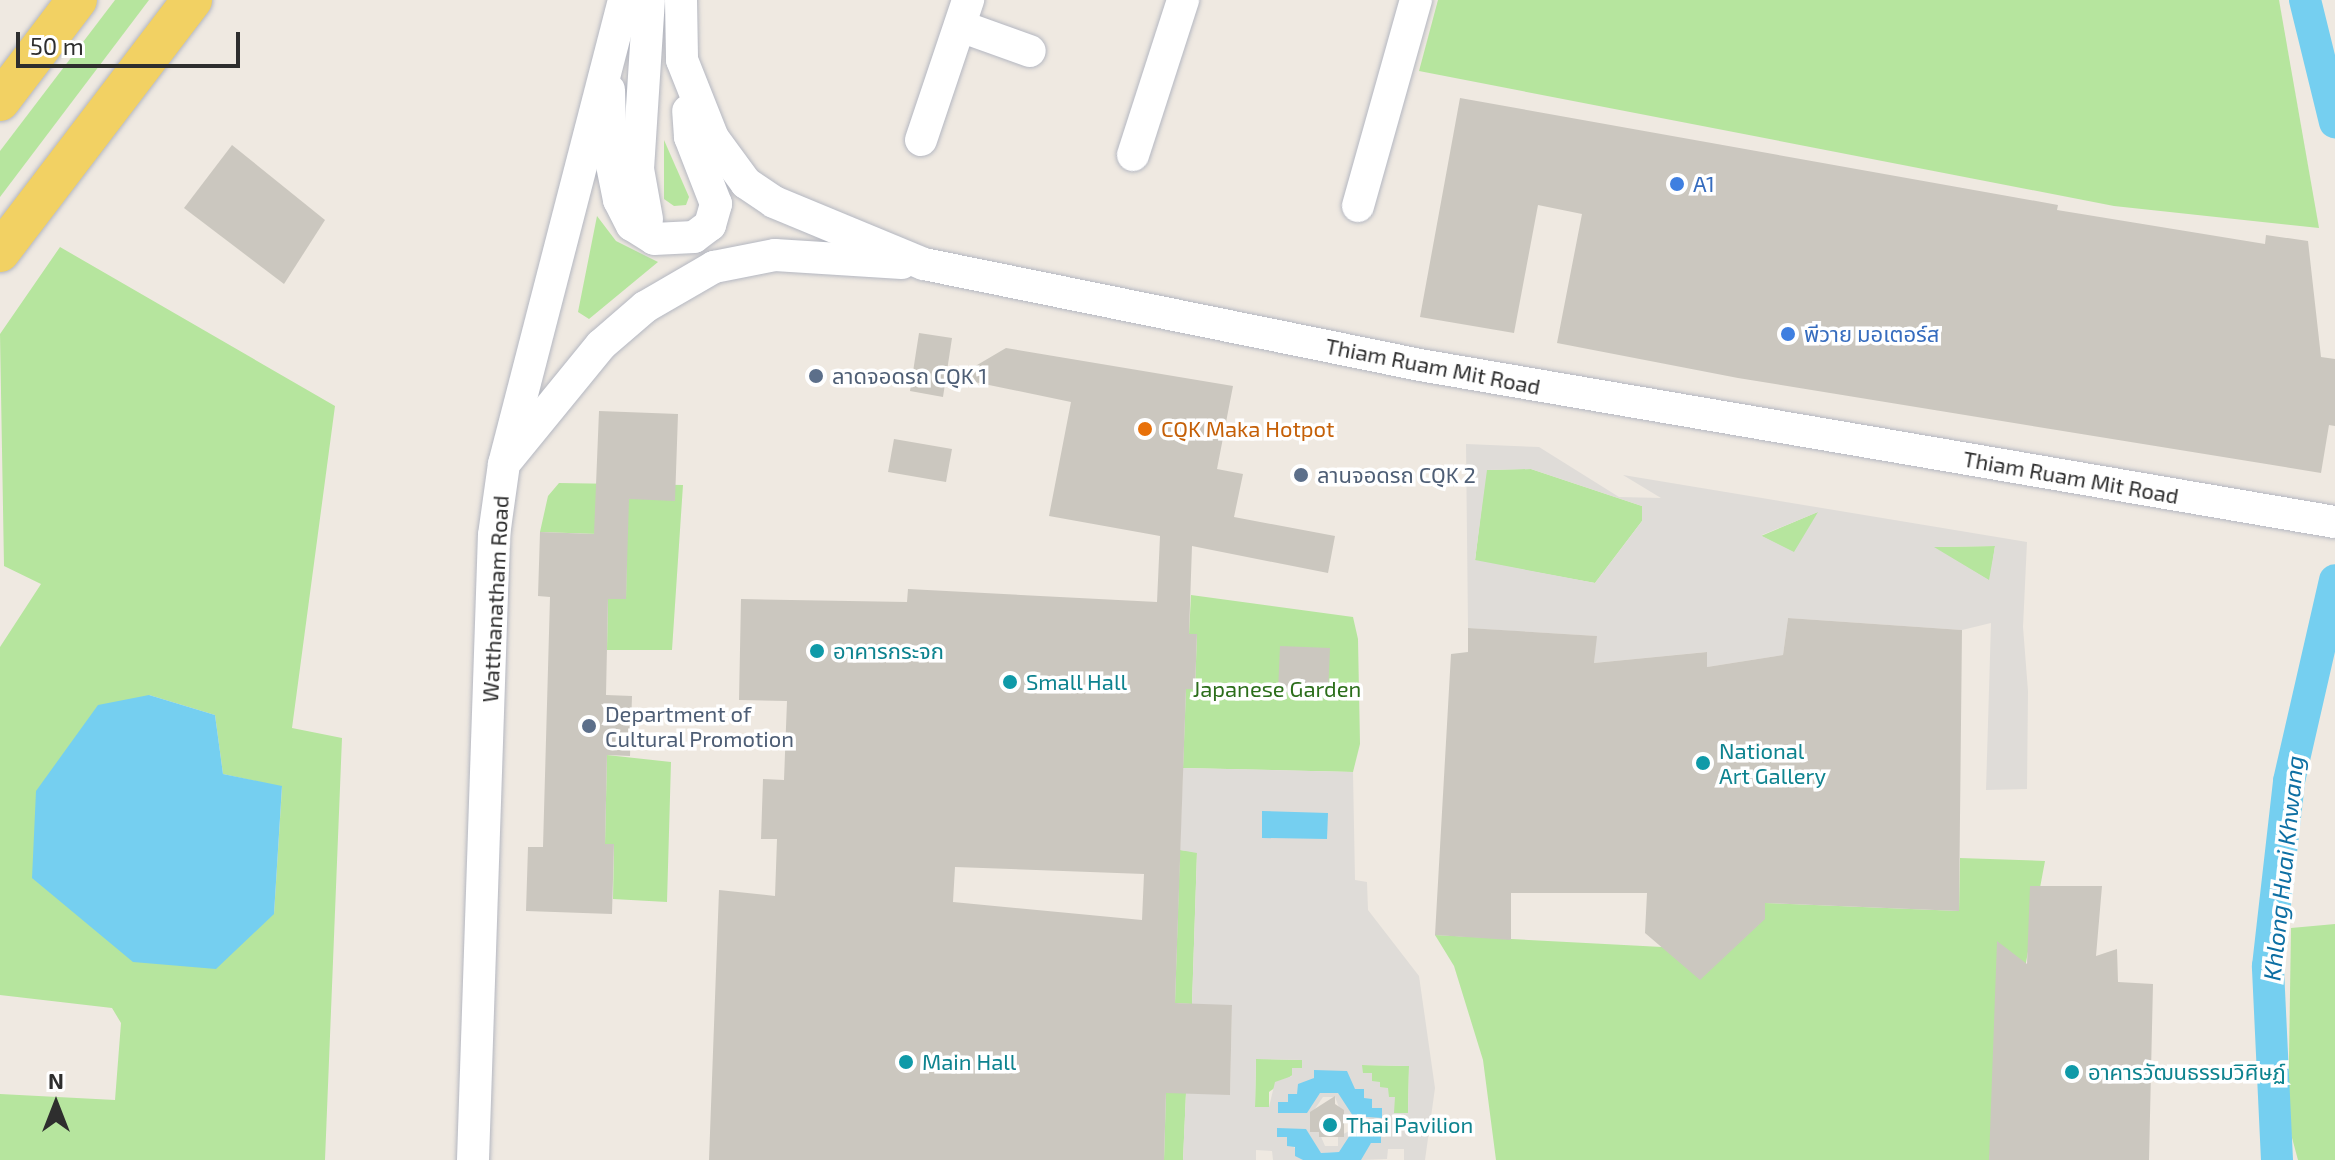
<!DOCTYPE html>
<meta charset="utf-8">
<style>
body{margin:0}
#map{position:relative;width:2335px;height:1160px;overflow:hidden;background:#efe9e1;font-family:"Exo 2","Noto Sans Thai",sans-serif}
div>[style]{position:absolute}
.green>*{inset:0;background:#b6e59e}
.plaza>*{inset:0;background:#dfdcd8}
.water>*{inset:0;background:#75cff0}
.canal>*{height:32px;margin:-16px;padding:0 16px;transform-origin:16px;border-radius:16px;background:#75cff0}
.building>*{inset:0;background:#cbc7bf}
.roads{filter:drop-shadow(0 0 2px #b4b7c1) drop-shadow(0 0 2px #b4b7c1)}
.minor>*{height:32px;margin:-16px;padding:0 16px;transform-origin:16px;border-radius:16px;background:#fff}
.major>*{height:40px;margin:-20px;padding:0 20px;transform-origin:20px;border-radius:20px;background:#f2d163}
.dots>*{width:22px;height:22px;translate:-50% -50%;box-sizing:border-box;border:4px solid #fff;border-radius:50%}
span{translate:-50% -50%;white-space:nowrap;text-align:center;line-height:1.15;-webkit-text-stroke:7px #fff;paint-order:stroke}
.shop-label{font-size:22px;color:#366cbe}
.left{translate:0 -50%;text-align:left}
.street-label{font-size:22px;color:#2e2e2e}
.service-label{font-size:22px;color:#4e5e75}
.food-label{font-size:22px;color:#c56008}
.culture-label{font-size:22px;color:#0d838f}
.park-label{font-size:22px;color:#2c6e1b}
.water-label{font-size:24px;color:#0d6fa3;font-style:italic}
.north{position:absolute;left:16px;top:1064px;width:80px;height:80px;-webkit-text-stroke:6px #fff;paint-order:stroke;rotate:0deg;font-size:22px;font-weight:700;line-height:32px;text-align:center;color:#2e2e2e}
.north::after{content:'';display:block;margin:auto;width:28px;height:36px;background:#2e2e2e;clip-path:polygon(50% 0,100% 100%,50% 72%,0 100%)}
.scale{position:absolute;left:16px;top:32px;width:224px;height:36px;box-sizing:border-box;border:4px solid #2e2e2e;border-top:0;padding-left:10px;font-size:24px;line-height:28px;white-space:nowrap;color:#2e2e2e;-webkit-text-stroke:6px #fff;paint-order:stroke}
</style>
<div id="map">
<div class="green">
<div style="clip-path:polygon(115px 0,149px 0,0 197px,0 151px)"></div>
<div style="clip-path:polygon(1438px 0,2279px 0,2319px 228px,2114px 206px,1419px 71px)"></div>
<div style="clip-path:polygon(664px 140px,689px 197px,686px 205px,674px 206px,664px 199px)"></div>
<div style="clip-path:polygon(597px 216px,616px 241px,658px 262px,589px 319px,578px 312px)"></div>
<div style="clip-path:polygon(evenodd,60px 247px,335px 406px,292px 728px,342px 738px,325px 1160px,0 1160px,0 1094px,115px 1100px,121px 1023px,112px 1008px,0 995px,0 647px,41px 584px,4px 566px,0 334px,60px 247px,149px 695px,215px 715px,223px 774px,282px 787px,274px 914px,149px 695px)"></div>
<div style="clip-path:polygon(1531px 469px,1642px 506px,1642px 521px,1595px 583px,1475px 561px,1486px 470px)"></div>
<div style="clip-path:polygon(559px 483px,683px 485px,672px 650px,607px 650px,608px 599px,626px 599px,627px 535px,540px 532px,548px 496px)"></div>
<div style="clip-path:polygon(1820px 511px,1794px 553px,1761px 536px)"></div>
<div style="clip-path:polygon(1995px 546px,1990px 581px,1932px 547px)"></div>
<div style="clip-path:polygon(1191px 595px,1353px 617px,1358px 639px,1360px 744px,1353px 772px,1183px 768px,1186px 689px,1195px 689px,1197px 634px,1189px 634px)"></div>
<div style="clip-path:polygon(607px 755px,671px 762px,667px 902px,613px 899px,614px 844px,605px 844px)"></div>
<div style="clip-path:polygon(1180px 850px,1197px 852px,1192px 1004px,1175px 1003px)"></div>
<div style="clip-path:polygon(1960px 858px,2045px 861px,1989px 1160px,1496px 1160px,1483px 1060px,1454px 966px,1435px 935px,1662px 947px,1765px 903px,1959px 911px)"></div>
<div style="clip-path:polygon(2335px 924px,2335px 1160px,2298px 1160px,2288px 1123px,2291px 928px)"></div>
<div style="clip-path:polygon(1256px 1059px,1302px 1060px,1302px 1068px,1269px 1092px,1269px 1107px,1255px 1107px)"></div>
<div style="clip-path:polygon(1362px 1065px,1409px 1066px,1408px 1113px,1394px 1113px,1388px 1097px,1362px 1073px)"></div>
<div style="clip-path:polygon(1166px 1093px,1186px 1093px,1183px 1160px,1164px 1160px)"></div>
</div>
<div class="plaza">
<div style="clip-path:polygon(evenodd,1466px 444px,1539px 447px,1619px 497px,1661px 498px,1623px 475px,2027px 542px,2023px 627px,2028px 691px,2027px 789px,1986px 790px,1991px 623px,1962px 630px,1788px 618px,1783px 655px,1707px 667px,1706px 652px,1594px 663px,1596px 636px,1468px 628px,1466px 444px,1531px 469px,1642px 506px,1642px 521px,1595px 583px,1475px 560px,1487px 470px,1531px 469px,1466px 444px,1818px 512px,1794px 552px,1762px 536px,1762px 535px,1818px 512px,1466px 444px,1995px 546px,1989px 580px,1934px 547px,1995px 546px)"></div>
<div style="clip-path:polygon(evenodd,1183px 768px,1353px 772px,1355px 880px,1367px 882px,1368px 910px,1419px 976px,1435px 1088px,1425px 1160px,1404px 1160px,1404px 1149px,1388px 1149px,1387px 1159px,1361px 1160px,1362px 1152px,1381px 1133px,1340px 1152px,1321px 1153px,1287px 1137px,1303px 1160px,1273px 1160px,1272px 1151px,1256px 1150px,1256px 1160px,1183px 1160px,1186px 1093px,1230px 1094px,1232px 1006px,1192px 1004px,1197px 853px,1180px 850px,1183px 768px,1256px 1059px,1302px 1060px,1302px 1068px,1292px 1068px,1292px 1076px,1275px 1082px,1269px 1107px,1255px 1107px,1256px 1059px,1183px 768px,1362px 1065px,1409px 1066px,1408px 1113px,1394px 1113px,1395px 1097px,1389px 1097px,1388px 1088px,1380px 1087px,1380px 1082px,1372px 1081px,1372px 1073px,1363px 1073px,1362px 1065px,1183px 768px,1347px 1072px,1347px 1081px,1372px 1108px,1338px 1093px,1319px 1093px,1279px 1112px,1279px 1102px,1288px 1102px,1314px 1078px,1347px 1072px,1183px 768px,1323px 1097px,1335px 1097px,1344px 1120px,1349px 1120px,1349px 1131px,1338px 1137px,1338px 1146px,1325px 1146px,1319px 1132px,1310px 1132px,1310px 1116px,1323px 1097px)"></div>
</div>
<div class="water">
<div style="clip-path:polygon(149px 695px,215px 715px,223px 774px,282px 786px,274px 914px,216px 969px,133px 962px,32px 878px,36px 791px,98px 705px)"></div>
<div style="clip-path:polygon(1262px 811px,1328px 813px,1327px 839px,1262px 838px)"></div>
<div style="clip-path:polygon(1314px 1070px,1347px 1071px,1355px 1089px,1364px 1089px,1364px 1098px,1372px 1099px,1372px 1108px,1382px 1108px,1382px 1118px,1353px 1116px,1338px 1093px,1320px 1093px,1307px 1113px,1278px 1113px,1278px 1102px,1288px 1102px,1288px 1094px,1297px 1094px,1298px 1084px,1314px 1078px)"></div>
<div style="clip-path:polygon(1277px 1128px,1306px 1129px,1321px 1153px,1339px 1152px,1352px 1132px,1381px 1133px,1381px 1143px,1371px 1143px,1361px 1160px,1303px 1160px,1295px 1156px,1295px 1147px,1287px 1146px,1287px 1137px,1277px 1137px)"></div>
</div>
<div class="canal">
<div style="left:2305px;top:0;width:126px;rotate:76.2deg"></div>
<div style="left:2277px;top:1160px;width:194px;rotate:-92.7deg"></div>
<div style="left:2268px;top:966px;width:186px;rotate:-83.5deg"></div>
<div style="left:2289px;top:781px;width:206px;rotate:-77.1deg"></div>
</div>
<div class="building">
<div style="clip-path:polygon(1460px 98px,2058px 205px,2057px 210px,2265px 244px,2266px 235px,2308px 241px,2321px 357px,2335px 359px,2335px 426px,2329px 425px,2321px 473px,1738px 378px,1557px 343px,1582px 214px,1538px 205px,1514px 333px,1420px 317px)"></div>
<div style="clip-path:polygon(232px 145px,325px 220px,284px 284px,184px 208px)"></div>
<div style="clip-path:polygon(919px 333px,952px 338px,943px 397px,910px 391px)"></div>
<div style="clip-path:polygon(evenodd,1006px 348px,1233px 386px,1217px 469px,1243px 474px,1234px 517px,1335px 536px,1328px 573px,1192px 546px,1189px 634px,1197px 634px,1195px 689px,1186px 689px,1175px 1003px,1232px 1005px,1230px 1095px,1166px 1093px,1164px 1160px,709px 1160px,719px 890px,775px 896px,777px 839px,761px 839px,763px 779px,784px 780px,787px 701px,739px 700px,741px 599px,907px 602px,908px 589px,1157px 602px,1160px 536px,1049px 516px,1071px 402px,955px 378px,1006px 348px,955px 867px,1144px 874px,1142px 920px,953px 902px,955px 867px)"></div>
<div style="clip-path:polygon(599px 411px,678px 414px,675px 501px,629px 499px,626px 599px,608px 599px,606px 695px,632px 696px,630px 756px,607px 755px,605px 844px,614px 844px,612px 914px,526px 911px,528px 847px,543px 847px,550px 597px,538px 596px,540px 532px,594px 534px)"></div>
<div style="clip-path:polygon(894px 439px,952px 449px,946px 482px,888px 472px)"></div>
<div style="clip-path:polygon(1788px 618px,1962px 630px,1959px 911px,1765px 903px,1765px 919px,1700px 980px,1645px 933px,1647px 893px,1511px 893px,1511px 940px,1435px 935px,1451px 654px,1468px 652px,1468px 628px,1597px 636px,1594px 663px,1707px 652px,1707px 667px,1783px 655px)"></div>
<div style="clip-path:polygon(1280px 646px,1330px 648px,1328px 694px,1278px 692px)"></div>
<div style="clip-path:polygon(2030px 886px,2102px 886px,2096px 956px,2117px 949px,2118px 982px,2153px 984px,2149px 1160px,1989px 1160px,1997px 941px,2027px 964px)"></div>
<div style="clip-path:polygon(1335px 1096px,1335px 1104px,1344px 1110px,1344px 1137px,1319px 1137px,1319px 1132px,1310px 1132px,1310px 1112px)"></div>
</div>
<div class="roads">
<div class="minor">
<div style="left:681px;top:0;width:60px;rotate:89deg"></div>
<div style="left:682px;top:60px;width:84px;rotate:68.3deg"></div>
<div style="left:713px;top:138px;width:56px;rotate:53.7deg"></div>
<div style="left:746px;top:183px;width:34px;rotate:34deg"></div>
<div style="left:774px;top:202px;width:162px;rotate:22.5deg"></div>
<div style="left:924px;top:264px;width:506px;rotate:11.51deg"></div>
<div style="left:1420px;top:365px;width:928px;rotate:9.74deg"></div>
<div style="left:960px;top:26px;width:74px;rotate:19.7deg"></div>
<div style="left:609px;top:90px;width:70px;rotate:88.4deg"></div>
<div style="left:611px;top:160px;width:41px;rotate:78.7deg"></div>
<div style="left:619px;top:200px;width:28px;rotate:63deg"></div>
<div style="left:632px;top:225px;width:26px;rotate:32deg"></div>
<div style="left:654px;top:239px;width:40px;rotate:-2.9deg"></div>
<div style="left:694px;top:237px;width:20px;rotate:-37deg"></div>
<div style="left:710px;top:225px;width:22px;rotate:-74deg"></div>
<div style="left:716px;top:204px;width:72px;rotate:-111.2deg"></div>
<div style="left:690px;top:137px;width:26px;rotate:-94deg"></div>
<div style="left:921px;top:140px;width:148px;rotate:-71.4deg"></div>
<div style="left:1133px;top:155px;width:163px;rotate:-72.1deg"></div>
<div style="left:1358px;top:206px;width:214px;rotate:-74.3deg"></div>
<div style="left:647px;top:219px;width:51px;rotate:-100.2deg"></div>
<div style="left:638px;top:169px;width:169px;rotate:-86.3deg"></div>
<div style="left:508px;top:459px;width:147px;rotate:-50.8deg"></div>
<div style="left:601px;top:345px;width:58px;rotate:-40.8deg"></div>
<div style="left:645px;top:307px;width:80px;rotate:-30.1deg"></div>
<div style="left:714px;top:267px;width:62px;rotate:-11.1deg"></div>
<div style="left:775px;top:255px;width:127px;rotate:3.6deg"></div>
<div style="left:473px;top:1160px;width:625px;rotate:-88.08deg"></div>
<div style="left:494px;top:535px;width:72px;rotate:-82deg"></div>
<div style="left:504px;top:464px;width:479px;rotate:-75.5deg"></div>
</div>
<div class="major">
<div style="left:0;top:101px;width:127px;rotate:-52.7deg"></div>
<div style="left:0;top:252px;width:317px;rotate:-52.7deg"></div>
</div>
</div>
<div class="dots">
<div style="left:1677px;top:184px;background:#3f7fe0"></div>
<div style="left:1788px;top:334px;background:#3f7fe0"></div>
<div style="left:816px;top:376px;background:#5c6f8a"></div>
<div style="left:1145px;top:429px;background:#e8710a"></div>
<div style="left:1301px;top:475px;background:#5c6f8a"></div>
<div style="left:817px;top:651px;background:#0f9aa8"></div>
<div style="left:1010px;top:682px;background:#0f9aa8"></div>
<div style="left:589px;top:726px;background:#5c6f8a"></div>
<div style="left:1703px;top:763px;background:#0f9aa8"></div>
<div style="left:906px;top:1062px;background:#0f9aa8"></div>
<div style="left:2072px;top:1072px;background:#0f9aa8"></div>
<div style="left:1330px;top:1125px;background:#0f9aa8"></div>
</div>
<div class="shop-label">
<span class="left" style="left:1693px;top:184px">A1</span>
<span class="left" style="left:1804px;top:334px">พีวาย มอเตอร์ส</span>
</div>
<div class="street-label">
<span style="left:1433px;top:366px;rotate:11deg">Thiam Ruam Mit Road</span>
<span style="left:2071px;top:477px;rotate:10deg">Thiam Ruam Mit Road</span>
<span style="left:495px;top:599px;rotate:-87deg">Watthanatham Road</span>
</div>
<div class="service-label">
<span class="left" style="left:832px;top:376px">ลาดจอดรถ CQK 1</span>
<span class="left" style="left:1317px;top:475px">ลานจอดรถ CQK 2</span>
<span class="left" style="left:605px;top:726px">Department of<br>Cultural Promotion</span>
</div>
<div class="food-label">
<span class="left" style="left:1161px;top:429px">CQK Maka Hotpot</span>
</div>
<div class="culture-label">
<span class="left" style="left:833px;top:651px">อาคารกระจก</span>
<span class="left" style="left:1026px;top:682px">Small Hall</span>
<span class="left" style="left:1719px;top:763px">National<br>Art Gallery</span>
<span class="left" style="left:922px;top:1062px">Main Hall</span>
<span class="left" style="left:2088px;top:1072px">อาคารวัฒนธรรมวิศิษฏ์</span>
<span class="left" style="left:1346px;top:1125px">Thai Pavilion</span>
</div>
<div class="park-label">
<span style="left:1277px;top:689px">Japanese Garden</span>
</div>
<div class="water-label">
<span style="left:2283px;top:868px;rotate:-84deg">Khlong Huai Khwang</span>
</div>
<div class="north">N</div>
<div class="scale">50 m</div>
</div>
